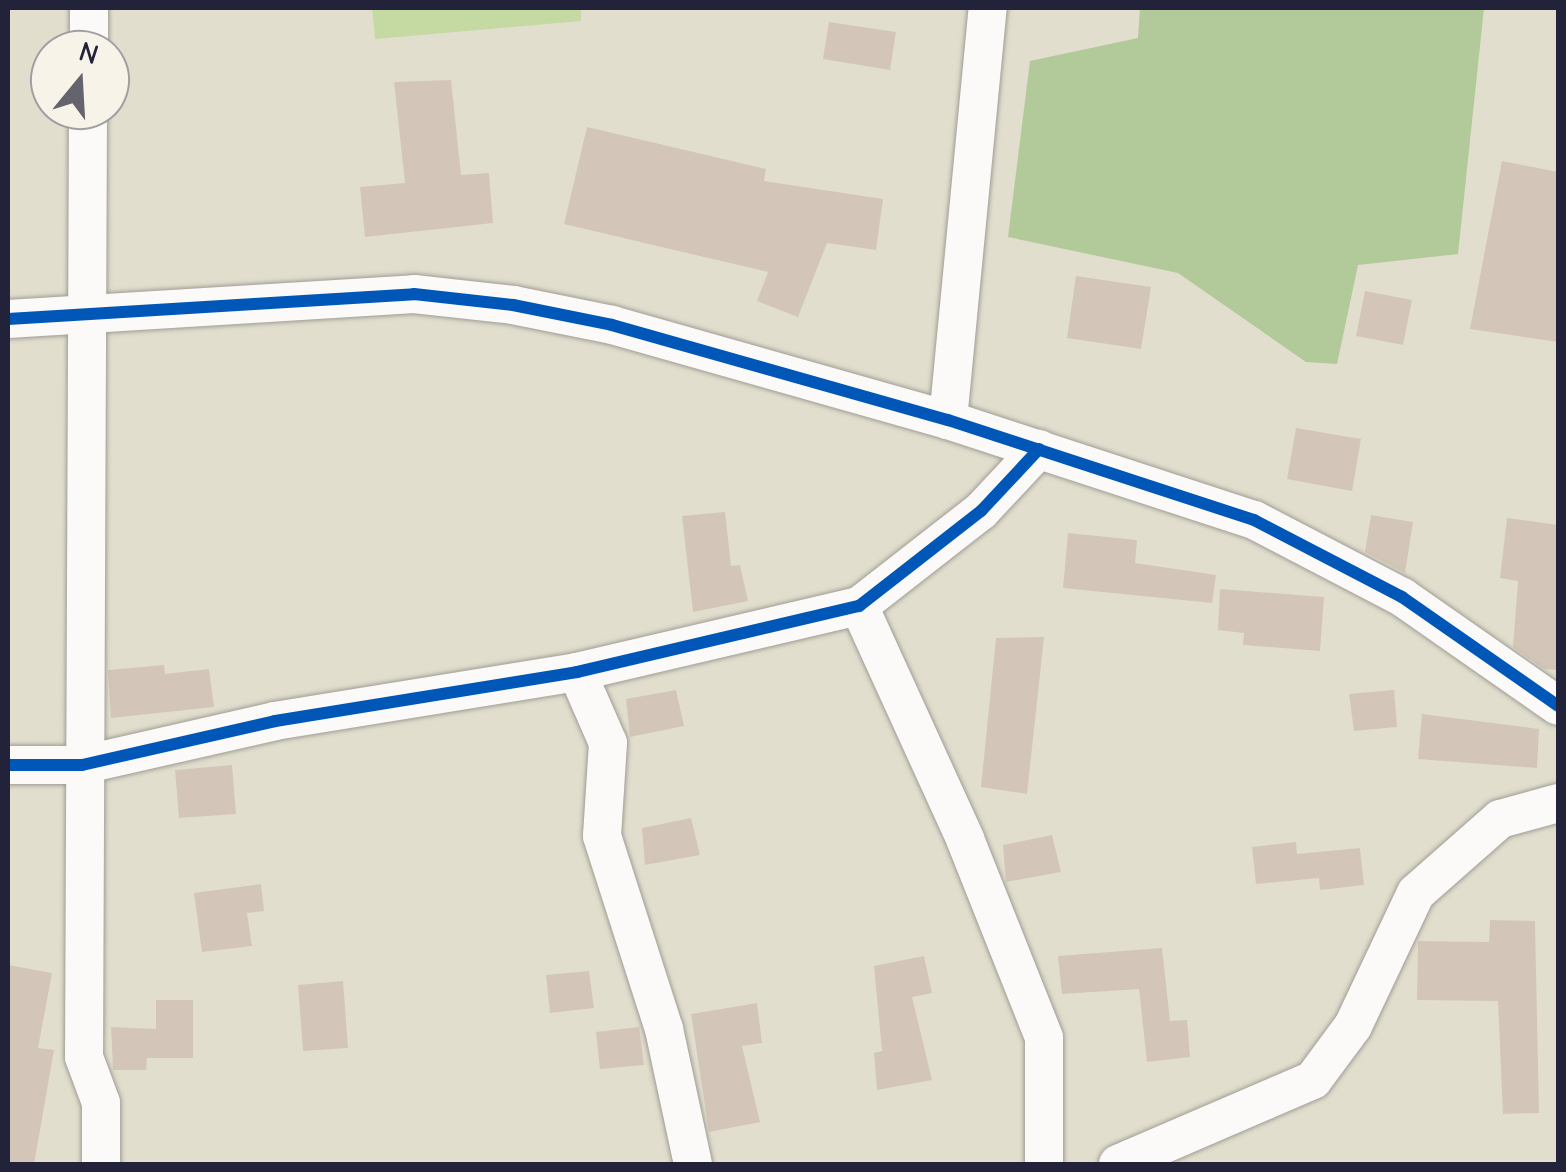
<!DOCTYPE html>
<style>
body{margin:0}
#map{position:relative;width:1566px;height:1172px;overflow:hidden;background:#e2decd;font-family:"Comic Neue",sans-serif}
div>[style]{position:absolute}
.green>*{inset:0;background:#c5daa3}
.forest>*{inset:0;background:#b2c999}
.building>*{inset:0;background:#d3c6b9}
.roads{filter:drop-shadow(0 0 2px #9f9d96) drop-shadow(0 0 2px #9f9d96)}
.minor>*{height:38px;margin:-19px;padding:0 19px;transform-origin:19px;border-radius:19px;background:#fbfaf8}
.cycleway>*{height:12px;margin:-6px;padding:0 6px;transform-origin:6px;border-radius:6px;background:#0057b8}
span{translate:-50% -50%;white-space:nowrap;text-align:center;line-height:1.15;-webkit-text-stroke:8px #f7f3e8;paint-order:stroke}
.frame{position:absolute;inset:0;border:10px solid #22223b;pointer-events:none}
.north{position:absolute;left:30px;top:30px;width:100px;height:100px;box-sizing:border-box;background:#f7f3e8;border:2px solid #a29fa3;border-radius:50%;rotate:18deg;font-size:28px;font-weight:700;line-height:40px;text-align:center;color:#22223b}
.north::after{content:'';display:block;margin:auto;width:35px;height:45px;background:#65646e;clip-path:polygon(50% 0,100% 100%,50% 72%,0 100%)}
</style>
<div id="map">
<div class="green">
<div style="clip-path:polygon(372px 8px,581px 8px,581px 21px,375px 39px)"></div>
</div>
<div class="forest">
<div style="clip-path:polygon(1140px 8px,1484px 8px,1458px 254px,1358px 265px,1337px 364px,1306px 362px,1178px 273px,1008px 237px,1030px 61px,1138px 38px)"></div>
</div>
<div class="building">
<div style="clip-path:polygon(829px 22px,896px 32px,890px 70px,823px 59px)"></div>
<div style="clip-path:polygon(451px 80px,461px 175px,489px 173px,493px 223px,365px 237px,360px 187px,405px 183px,394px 82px)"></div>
<div style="clip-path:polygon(587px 127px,766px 169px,764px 181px,883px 199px,876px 250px,827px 243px,798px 317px,757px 301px,768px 272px,564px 224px)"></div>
<div style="clip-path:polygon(1502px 161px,1558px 172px,1558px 342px,1470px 329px)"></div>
<div style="clip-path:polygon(1076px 276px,1151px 287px,1141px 349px,1067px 338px)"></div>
<div style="clip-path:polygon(1365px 291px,1412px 300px,1403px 345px,1356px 336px)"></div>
<div style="clip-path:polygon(1296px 428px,1361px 439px,1352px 491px,1287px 479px)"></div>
<div style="clip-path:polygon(725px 512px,731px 566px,740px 565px,748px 601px,693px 612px,682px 516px)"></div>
<div style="clip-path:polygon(1371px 515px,1413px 522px,1405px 573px,1365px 552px)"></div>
<div style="clip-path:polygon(1507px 518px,1558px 525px,1558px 670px,1544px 669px,1513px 647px,1518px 581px,1500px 578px)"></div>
<div style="clip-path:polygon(1068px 533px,1137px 540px,1135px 563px,1216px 575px,1212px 603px,1063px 588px)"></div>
<div style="clip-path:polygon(1220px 589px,1324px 597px,1320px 651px,1243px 645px,1244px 633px,1218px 630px)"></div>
<div style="clip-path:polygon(1044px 637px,1027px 794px,981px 787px,996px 638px)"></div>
<div style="clip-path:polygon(164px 665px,165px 674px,209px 669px,214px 707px,111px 718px,108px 670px)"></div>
<div style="clip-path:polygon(676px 690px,684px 726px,630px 737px,626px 699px)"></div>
<div style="clip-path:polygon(1394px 690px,1397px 727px,1354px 731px,1349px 694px)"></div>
<div style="clip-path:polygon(1422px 714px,1539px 729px,1537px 768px,1418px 759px)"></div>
<div style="clip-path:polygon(232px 765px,236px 814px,179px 818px,175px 770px)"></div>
<div style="clip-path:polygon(691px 818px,700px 855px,645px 865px,642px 828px)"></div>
<div style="clip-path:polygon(1052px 835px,1061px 872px,1006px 882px,1003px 845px)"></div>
<div style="clip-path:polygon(1296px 842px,1297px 854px,1360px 848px,1364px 885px,1320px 890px,1319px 878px,1256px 884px,1252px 847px)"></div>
<div style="clip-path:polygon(261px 884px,264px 911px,247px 913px,252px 946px,202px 952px,194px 893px)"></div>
<div style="clip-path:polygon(1490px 920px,1535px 921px,1539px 1113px,1503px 1114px,1498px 1001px,1417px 1000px,1418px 941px,1489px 942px)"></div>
<div style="clip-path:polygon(1162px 948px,1170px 1021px,1187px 1020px,1190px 1057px,1147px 1062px,1139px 989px,1062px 994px,1058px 956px)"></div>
<div style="clip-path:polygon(924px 956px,932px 993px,912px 997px,932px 1080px,877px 1090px,874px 1053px,882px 1051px,874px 966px)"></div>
<div style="clip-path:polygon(8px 965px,52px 973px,38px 1048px,54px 1050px,34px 1164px,8px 1162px)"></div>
<div style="clip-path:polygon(589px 971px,594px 1008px,550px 1013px,546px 975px)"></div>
<div style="clip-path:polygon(343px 981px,348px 1048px,303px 1051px,298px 985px)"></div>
<div style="clip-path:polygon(156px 1000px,193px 1000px,193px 1058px,147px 1058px,146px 1070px,113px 1070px,111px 1027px,156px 1029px)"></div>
<div style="clip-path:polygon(757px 1003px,762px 1043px,742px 1046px,760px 1122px,709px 1132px,691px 1014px)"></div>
<div style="clip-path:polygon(639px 1027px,644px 1065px,600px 1069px,596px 1032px)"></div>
</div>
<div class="roads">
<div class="minor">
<div style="left:89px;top:50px;width:42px;rotate:-90deg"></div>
<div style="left:88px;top:110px;width:947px;rotate:90.24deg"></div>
<div style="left:84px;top:1057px;width:49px;rotate:69.7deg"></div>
<div style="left:101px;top:1103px;width:61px;rotate:90deg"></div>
<div style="left:8px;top:319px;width:407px;rotate:-3.5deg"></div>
<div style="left:414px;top:294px;width:100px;rotate:6.3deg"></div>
<div style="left:513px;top:305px;width:101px;rotate:11.4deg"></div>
<div style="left:612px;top:325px;width:349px;rotate:15.8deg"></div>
<div style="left:948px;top:420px;width:322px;rotate:18.1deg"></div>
<div style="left:1254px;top:520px;width:167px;rotate:27.5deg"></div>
<div style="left:1402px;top:597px;width:190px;rotate:34.9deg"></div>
<div style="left:948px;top:420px;width:414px;rotate:-84.5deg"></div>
<div style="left:859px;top:606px;width:256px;rotate:65.5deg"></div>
<div style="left:965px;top:839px;width:214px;rotate:68.3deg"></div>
<div style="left:1044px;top:1038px;width:126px;rotate:90deg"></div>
<div style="left:577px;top:672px;width:77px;rotate:66.4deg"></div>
<div style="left:608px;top:743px;width:93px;rotate:93.7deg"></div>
<div style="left:602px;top:836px;width:203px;rotate:72.2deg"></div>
<div style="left:664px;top:1029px;width:138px;rotate:77.9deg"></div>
<div style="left:8px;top:765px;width:74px"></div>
<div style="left:82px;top:765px;width:198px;rotate:-12.8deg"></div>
<div style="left:275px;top:721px;width:306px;rotate:-9.2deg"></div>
<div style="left:577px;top:672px;width:290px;rotate:-13.2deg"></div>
<div style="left:859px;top:606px;width:155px;rotate:-37.9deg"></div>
<div style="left:981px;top:511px;width:85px;rotate:-46.9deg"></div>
<div style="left:1118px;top:1164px;width:212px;rotate:-23.3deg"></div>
<div style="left:1313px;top:1080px;width:67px;rotate:-53.5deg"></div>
<div style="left:1353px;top:1026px;width:147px;rotate:-64.7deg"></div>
<div style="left:1416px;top:893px;width:112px;rotate:-41.4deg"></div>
<div style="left:1500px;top:819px;width:60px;rotate:-15.4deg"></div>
</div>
</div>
<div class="cycleway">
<div style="left:8px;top:319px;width:407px;rotate:-3.5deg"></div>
<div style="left:414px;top:294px;width:100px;rotate:6.3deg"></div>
<div style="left:513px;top:305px;width:101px;rotate:11.4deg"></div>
<div style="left:612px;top:325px;width:349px;rotate:15.8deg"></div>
<div style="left:948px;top:420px;width:322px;rotate:18.1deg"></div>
<div style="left:1254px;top:520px;width:167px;rotate:27.5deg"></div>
<div style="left:1402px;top:597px;width:190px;rotate:34.9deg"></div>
<div style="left:8px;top:765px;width:74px"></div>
<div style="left:82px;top:765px;width:198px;rotate:-12.8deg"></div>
<div style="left:275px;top:721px;width:306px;rotate:-9.2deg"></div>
<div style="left:577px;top:672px;width:290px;rotate:-13.2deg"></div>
<div style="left:859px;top:606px;width:155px;rotate:-37.9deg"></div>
<div style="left:981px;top:511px;width:85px;rotate:-46.9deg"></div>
</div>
<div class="frame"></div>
<div class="north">N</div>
</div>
